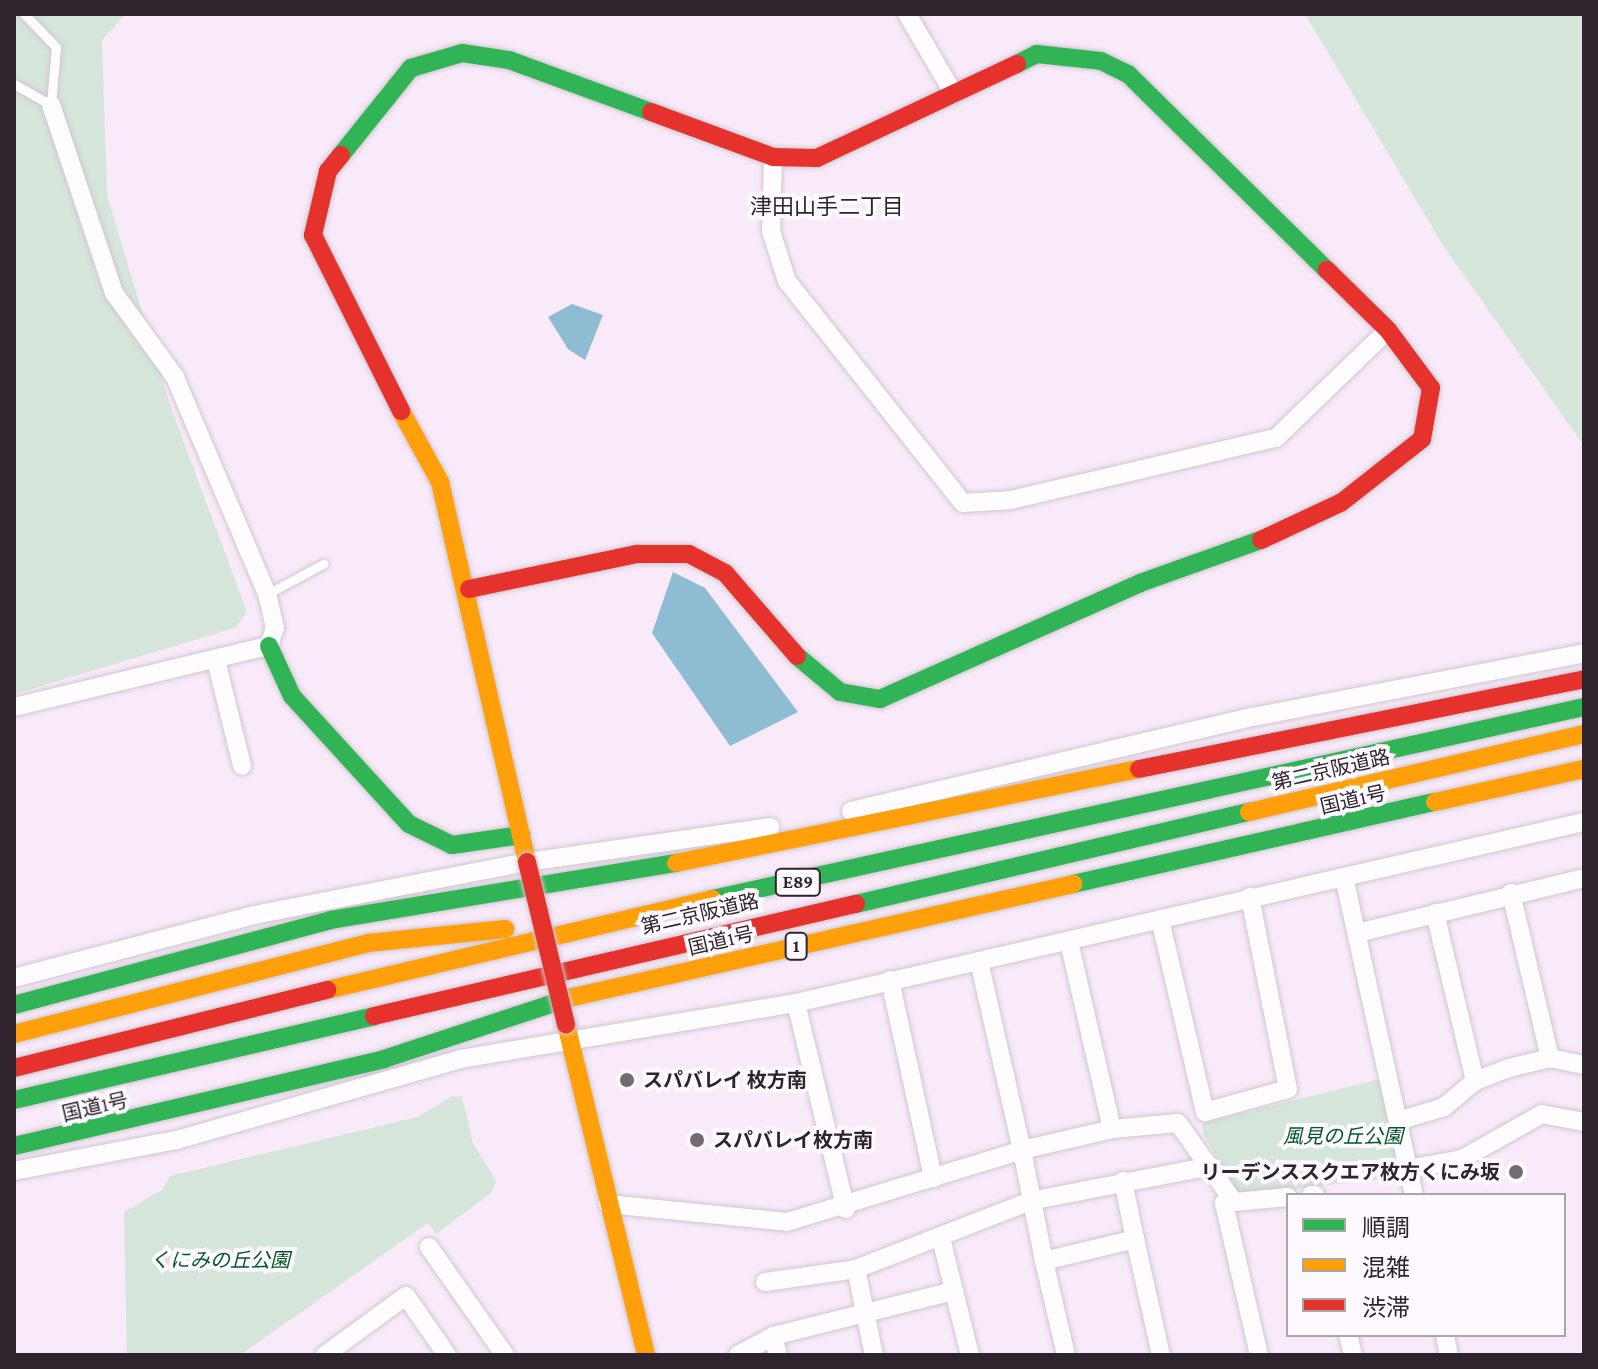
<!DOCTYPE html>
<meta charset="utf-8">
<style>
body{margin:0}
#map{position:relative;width:1598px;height:1369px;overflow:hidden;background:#f8eaf8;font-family:"Crimson Pro","Noto Sans JP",serif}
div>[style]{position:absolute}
.green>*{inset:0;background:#d5e5d9}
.water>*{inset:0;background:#8ebcd2}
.roads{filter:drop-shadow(0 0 2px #d0c6d0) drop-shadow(0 0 2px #d0c6d0)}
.lane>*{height:9px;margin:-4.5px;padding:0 4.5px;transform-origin:4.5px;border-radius:4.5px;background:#fefcfe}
.street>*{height:18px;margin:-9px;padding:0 9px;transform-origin:9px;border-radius:9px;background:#fefcfe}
.fast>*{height:18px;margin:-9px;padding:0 9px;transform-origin:9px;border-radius:9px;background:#30b455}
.slow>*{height:18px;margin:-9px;padding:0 9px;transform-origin:9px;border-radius:9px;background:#ff9f0a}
.jam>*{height:18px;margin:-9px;padding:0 9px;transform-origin:9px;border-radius:9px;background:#e5322d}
.bridges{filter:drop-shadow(0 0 2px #d0c6d0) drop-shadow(0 0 2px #d0c6d0)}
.jam-bridge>*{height:18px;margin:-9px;padding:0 9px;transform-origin:9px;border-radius:9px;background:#e5322d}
.dots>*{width:22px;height:22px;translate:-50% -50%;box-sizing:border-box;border:4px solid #fef9fe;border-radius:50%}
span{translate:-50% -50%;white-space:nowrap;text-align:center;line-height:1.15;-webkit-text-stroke:8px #fef9fe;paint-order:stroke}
.shield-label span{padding:2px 6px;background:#fef9fe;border:2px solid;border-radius:6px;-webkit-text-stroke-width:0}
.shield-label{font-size:18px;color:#2d242e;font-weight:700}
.street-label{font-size:20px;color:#2d242e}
.poi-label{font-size:20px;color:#2d242e;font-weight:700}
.left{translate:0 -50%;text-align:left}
.right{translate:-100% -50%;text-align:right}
.park-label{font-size:20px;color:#005926;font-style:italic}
.neighbourhood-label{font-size:22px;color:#2d242e}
.frame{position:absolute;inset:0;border:16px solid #2d242e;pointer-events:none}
.legend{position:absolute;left:1286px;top:1193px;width:280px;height:144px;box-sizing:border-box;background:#fef9fe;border:2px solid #aaa4ab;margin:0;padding:10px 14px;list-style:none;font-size:24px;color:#2d242e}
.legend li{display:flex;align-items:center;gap:16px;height:40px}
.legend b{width:40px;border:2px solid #aaa4ab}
</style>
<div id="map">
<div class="green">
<div style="clip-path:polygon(14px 14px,126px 14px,102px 40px,107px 195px,170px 405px,247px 612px,235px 628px,14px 694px)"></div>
<div style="clip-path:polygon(1305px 14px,1584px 14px,1584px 446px,1444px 247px)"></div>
<div style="clip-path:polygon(1380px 1079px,1402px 1177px,1237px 1195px,1203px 1133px,1202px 1123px)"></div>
<div style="clip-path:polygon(452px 1096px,462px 1097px,473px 1143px,496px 1181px,492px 1192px,436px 1234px,428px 1223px,240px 1355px,127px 1355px,124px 1212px,163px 1189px,170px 1176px,418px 1117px)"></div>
</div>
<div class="water">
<div style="clip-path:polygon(572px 304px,603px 315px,585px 360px,568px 349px,548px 317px)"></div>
<div style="clip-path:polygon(673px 572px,705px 588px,798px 712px,730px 746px,652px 633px)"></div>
</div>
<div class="roads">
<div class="lane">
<div style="left:14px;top:84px;width:43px;rotate:29.6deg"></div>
<div style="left:51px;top:105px;width:58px;rotate:-85.1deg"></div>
<div style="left:56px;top:47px;width:46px;rotate:-134.1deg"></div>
<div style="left:267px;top:594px;width:64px;rotate:-28.2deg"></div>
</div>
<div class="street">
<div style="left:907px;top:14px;width:93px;rotate:59.6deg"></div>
<div style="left:773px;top:157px;width:74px;rotate:91.5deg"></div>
<div style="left:771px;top:231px;width:52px;rotate:72.3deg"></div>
<div style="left:787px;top:281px;width:283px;rotate:51.6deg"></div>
<div style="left:963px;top:503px;width:48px;rotate:-3.6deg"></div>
<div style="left:1011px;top:500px;width:272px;rotate:-13.2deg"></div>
<div style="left:1276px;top:438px;width:156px;rotate:-44deg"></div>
<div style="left:216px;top:660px;width:109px;rotate:76.2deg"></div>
<div style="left:14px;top:707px;width:262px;rotate:-13.5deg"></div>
<div style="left:269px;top:646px;width:19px;rotate:-72deg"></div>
<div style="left:275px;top:628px;width:35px;rotate:-103deg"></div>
<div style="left:267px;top:594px;width:236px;rotate:-113deg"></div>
<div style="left:175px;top:377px;width:104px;rotate:-126deg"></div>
<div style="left:114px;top:293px;width:198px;rotate:-108.5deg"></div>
<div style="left:851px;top:811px;width:413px;rotate:-13.2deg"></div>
<div style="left:1253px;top:717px;width:337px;rotate:-10.9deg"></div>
<div style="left:1344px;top:877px;width:326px;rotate:77.6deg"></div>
<div style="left:1511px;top:893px;width:170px;rotate:76.7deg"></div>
<div style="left:1435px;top:913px;width:173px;rotate:76.6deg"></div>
<div style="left:1160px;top:919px;width:198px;rotate:76.9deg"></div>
<div style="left:1205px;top:1112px;width:86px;rotate:-15.5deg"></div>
<div style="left:1288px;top:1089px;width:196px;rotate:-101.2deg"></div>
<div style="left:1357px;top:933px;width:234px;rotate:-13.6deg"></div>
<div style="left:979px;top:961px;width:194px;rotate:77.2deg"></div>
<div style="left:1022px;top:1150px;width:92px;rotate:-13.1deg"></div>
<div style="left:1112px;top:1129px;width:193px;rotate:-102.9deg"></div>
<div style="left:14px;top:978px;width:248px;rotate:-14.7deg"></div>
<div style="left:254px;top:915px;width:278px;rotate:-11deg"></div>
<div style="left:527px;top:862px;width:246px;rotate:-8.2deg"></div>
<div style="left:890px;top:980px;width:203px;rotate:77.7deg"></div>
<div style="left:796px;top:1003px;width:212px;rotate:76.4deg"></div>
<div style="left:1398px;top:1121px;width:48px;rotate:-16.9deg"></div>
<div style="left:1444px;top:1107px;width:40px;rotate:-40deg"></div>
<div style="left:1475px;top:1081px;width:36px;rotate:-21deg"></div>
<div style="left:1509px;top:1068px;width:42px;rotate:-13.7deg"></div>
<div style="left:1550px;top:1058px;width:35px;rotate:12deg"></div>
<div style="left:1112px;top:1129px;width:66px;rotate:-5.2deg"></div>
<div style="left:1178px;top:1123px;width:97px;rotate:54.7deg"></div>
<div style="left:1408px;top:1169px;width:55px;rotate:-10.5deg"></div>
<div style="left:1462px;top:1159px;width:92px;rotate:-29.4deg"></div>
<div style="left:1542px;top:1114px;width:43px;rotate:10.8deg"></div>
<div style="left:14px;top:1171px;width:166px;rotate:-10.8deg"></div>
<div style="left:177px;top:1140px;width:295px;rotate:-15.9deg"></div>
<div style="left:461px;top:1059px;width:340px;rotate:-9.5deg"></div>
<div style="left:796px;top:1003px;width:809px;rotate:-12.94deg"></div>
<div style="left:1123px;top:1181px;width:59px;rotate:78.3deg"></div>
<div style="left:1311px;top:1195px;width:4px"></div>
<div style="left:608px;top:1204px;width:180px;rotate:5.7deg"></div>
<div style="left:787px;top:1222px;width:246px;rotate:-17deg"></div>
<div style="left:1022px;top:1150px;width:113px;rotate:78.8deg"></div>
<div style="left:941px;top:1238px;width:55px;rotate:76.2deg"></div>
<div style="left:429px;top:1247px;width:132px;rotate:54.9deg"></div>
<div style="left:856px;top:1269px;width:88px;rotate:78.2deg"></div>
<div style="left:765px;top:1282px;width:92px;rotate:-8.1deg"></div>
<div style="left:856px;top:1269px;width:187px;rotate:-21.3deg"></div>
<div style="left:1030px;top:1201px;width:184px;rotate:-10.9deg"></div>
<div style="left:1348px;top:1335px;width:21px;rotate:76deg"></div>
<div style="left:1445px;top:1335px;width:20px;rotate:79deg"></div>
<div style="left:773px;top:1336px;width:20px;rotate:75deg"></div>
<div style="left:325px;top:1355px;width:100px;rotate:-36.1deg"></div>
<div style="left:406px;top:1296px;width:72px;rotate:55.2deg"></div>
<div style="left:738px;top:1355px;width:40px;rotate:-28deg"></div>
<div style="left:773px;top:1336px;width:187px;rotate:-14deg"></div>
<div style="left:954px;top:1291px;width:66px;rotate:76deg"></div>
<div style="left:1066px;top:1355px;width:97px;rotate:-103.2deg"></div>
<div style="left:1044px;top:1261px;width:94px;rotate:-13.6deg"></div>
<div style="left:1135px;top:1239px;width:119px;rotate:77.4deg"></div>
<div style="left:1259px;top:1355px;width:156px;rotate:-103deg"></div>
<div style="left:1224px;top:1203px;width:64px;rotate:-5.4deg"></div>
</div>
<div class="fast">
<div style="left:1017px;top:64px;width:22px;rotate:-27deg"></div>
<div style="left:1037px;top:54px;width:64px;rotate:6.2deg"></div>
<div style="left:1101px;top:61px;width:30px;rotate:26deg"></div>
<div style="left:1128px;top:74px;width:279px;rotate:44.6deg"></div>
<div style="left:341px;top:155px;width:112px;rotate:-51.2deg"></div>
<div style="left:411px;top:68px;width:53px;rotate:-16.4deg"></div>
<div style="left:462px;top:53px;width:48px;rotate:8.5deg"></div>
<div style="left:509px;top:60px;width:151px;rotate:20.1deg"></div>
<div style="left:269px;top:646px;width:55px;rotate:65.3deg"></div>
<div style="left:292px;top:696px;width:173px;rotate:47.6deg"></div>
<div style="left:409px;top:824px;width:48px;rotate:26deg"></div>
<div style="left:452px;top:845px;width:70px;rotate:-8.2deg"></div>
<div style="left:797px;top:656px;width:56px;rotate:39.9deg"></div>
<div style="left:840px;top:692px;width:41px;rotate:9.9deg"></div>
<div style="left:880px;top:699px;width:285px;rotate:-24deg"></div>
<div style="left:1140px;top:583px;width:128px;rotate:-19.6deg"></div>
<div style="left:1073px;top:884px;width:371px;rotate:-12.8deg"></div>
<div style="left:712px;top:899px;width:893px;rotate:-12.42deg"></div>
<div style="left:856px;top:904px;width:404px;rotate:-13.2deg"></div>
<div style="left:14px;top:1005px;width:328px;rotate:-15deg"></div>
<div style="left:331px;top:920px;width:350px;rotate:-9.4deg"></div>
<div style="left:14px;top:1100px;width:370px;rotate:-13.1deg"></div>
<div style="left:14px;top:1146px;width:380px;rotate:-13.2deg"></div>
<div style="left:384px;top:1059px;width:199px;rotate:-18.2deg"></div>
</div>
<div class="slow">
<div style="left:401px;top:411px;width:81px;rotate:61.2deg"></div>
<div style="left:440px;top:482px;width:390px;rotate:77.1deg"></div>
<div style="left:1435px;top:802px;width:153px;rotate:-12.5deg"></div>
<div style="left:1249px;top:812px;width:344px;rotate:-13.1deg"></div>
<div style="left:676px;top:863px;width:472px;rotate:-11.5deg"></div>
<div style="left:327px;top:990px;width:396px;rotate:-13.3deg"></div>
<div style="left:573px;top:997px;width:513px;rotate:-12.73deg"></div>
<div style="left:566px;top:1024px;width:341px;rotate:76.4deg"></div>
<div style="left:14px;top:1034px;width:366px;rotate:-14.4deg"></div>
<div style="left:368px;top:943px;width:138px;rotate:-5.8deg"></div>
</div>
<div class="jam">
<div style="left:651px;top:112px;width:130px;rotate:20.2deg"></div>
<div style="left:773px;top:157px;width:44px;rotate:1.3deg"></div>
<div style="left:817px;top:158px;width:221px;rotate:-25.2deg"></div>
<div style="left:341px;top:155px;width:21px;rotate:129deg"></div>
<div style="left:328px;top:171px;width:66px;rotate:103.2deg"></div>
<div style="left:313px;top:235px;width:197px;rotate:63.4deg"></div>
<div style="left:1261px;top:540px;width:89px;rotate:-25.1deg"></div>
<div style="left:1342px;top:502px;width:102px;rotate:-38.2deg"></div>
<div style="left:1422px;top:439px;width:52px;rotate:-80deg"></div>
<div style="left:1431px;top:388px;width:72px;rotate:-126.6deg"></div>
<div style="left:1388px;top:330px;width:86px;rotate:-135.5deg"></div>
<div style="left:469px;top:589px;width:172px;rotate:-11.8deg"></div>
<div style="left:637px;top:554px;width:52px"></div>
<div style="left:689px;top:554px;width:41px;rotate:27.8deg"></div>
<div style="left:725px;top:573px;width:110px;rotate:49.1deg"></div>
<div style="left:1139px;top:769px;width:454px;rotate:-11.4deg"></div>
<div style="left:374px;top:1016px;width:495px;rotate:-13.1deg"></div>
<div style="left:14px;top:1068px;width:323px;rotate:-14deg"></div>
</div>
</div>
<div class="bridges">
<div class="jam-bridge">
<div style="left:527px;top:862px;width:167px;rotate:76.5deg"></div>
</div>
</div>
<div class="dots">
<div style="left:627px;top:1080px;background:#746975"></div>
<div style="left:697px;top:1140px;background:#746975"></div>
<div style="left:1516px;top:1172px;background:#746975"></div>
</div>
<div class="shield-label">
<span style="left:798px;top:882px">E89</span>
<span style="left:796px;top:946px">1</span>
</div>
<div class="street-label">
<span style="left:1331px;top:770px;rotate:-13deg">第二京阪道路</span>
<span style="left:1353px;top:800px;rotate:-13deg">国道1号</span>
<span style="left:700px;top:914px;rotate:-13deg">第二京阪道路</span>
<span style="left:721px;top:941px;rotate:-13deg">国道1号</span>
<span style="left:95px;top:1107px;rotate:-13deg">国道1号</span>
</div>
<div class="poi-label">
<span class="left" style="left:643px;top:1080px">スパバレイ 枚方南</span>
<span class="left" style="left:713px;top:1140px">スパバレイ枚方南</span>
<span class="right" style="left:1500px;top:1172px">リーデンススクエア枚方くにみ坂</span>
</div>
<div class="park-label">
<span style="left:1343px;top:1136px">風見の丘公園</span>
<span style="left:220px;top:1260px">くにみの丘公園</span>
</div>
<div class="neighbourhood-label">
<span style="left:827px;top:207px">津田山手二丁目</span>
</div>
<div class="frame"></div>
<ul class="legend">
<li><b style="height:10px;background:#30b455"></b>順調</li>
<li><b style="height:10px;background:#ff9f0a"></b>混雑</li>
<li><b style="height:10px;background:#e5322d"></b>渋滞</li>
</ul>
</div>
